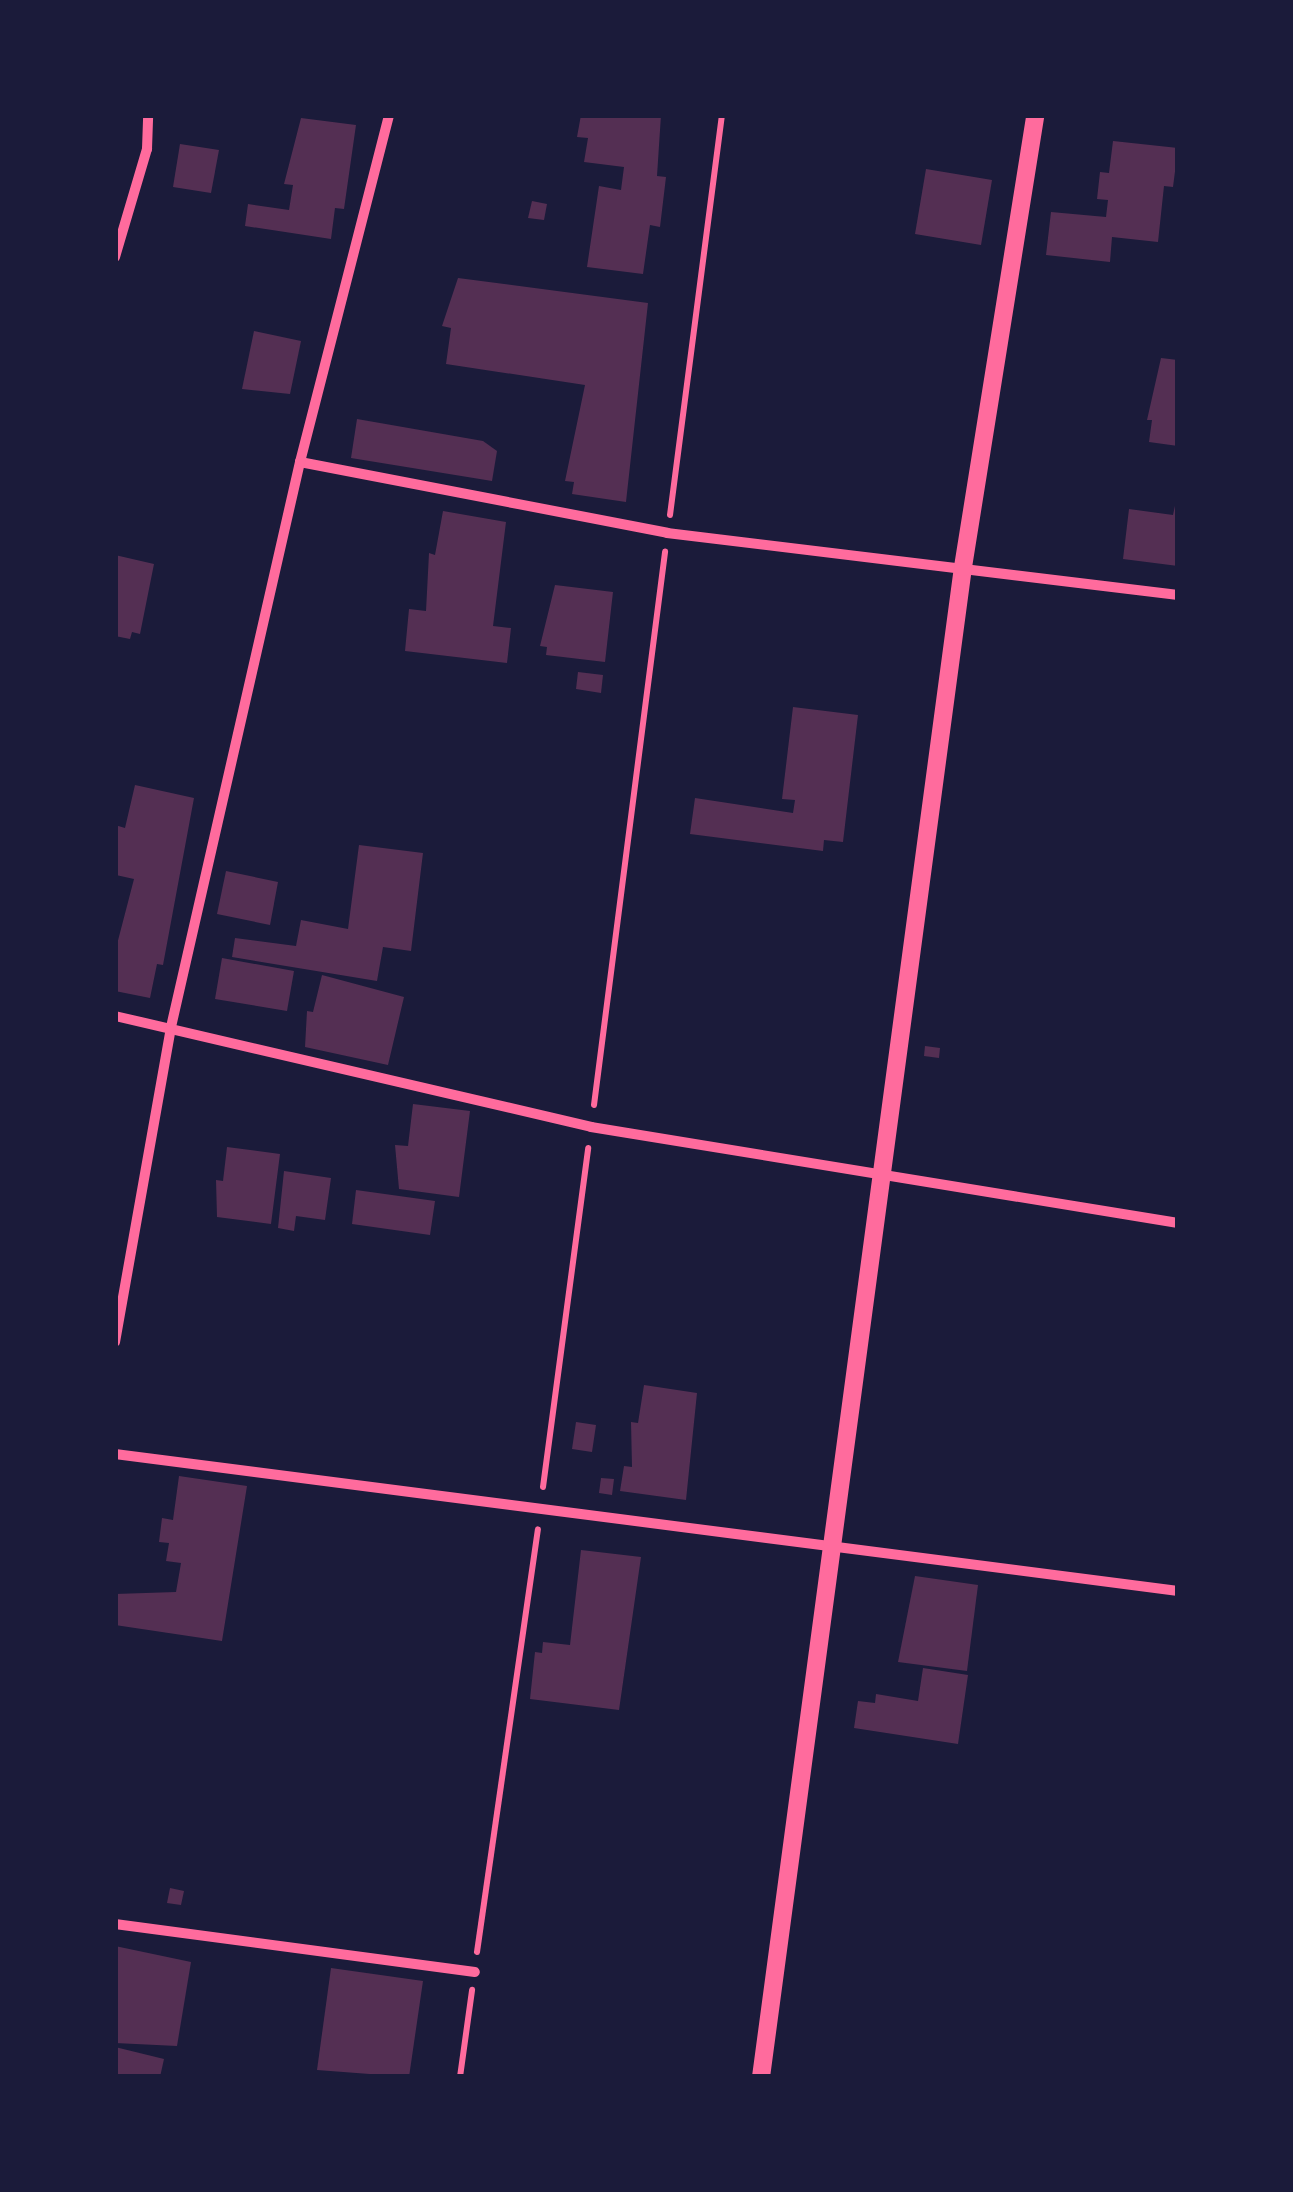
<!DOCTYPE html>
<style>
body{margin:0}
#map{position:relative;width:1293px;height:2192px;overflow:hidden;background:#1b1b3a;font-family:Literata,serif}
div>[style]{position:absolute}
.building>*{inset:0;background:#542f53}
.path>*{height:6px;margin:-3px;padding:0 3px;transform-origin:3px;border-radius:3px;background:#ff6b9d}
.minor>*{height:10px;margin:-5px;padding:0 5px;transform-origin:5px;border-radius:5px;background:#ff6b9d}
.tertiary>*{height:18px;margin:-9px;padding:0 9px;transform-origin:9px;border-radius:9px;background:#ff6b9d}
span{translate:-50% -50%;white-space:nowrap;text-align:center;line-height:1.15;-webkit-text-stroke:8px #1b1b3a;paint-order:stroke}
.frame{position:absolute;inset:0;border:118px solid #1b1b3a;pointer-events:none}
</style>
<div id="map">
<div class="building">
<div style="clip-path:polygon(581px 115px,661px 115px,657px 176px,666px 177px,660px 227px,650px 225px,643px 274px,587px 267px,599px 186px,621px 190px,624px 167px,584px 162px,588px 138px,577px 137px)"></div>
<div style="clip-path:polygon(301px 118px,356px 125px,344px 209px,335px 208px,331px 239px,245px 226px,248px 204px,289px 210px,293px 185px,284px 184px)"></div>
<div style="clip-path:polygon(1113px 141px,1178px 148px,1173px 187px,1164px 186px,1158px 242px,1112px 237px,1110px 262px,1046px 255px,1051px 212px,1106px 217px,1108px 200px,1097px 199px,1100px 172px,1109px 173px)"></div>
<div style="clip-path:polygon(180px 144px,219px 150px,211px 193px,173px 187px)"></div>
<div style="clip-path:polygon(926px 169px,992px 180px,981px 245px,915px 234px)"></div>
<div style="clip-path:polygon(532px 201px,547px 204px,544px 220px,528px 218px)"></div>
<div style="clip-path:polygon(458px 278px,648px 303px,626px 502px,572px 494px,574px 482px,565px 481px,585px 385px,446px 364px,451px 328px,442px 326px)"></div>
<div style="clip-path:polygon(254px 331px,301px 341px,290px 394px,242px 389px)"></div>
<div style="clip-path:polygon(1161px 358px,1178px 360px,1178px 446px,1149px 442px,1152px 420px,1147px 420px)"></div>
<div style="clip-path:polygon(357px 419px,483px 441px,497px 451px,492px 481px,351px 458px)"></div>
<div style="clip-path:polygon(1178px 492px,1178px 566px,1123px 559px,1129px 509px,1173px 515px)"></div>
<div style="clip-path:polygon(443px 511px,506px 522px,493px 626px,511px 628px,507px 663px,405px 651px,409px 609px,426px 611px,429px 553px,435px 555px)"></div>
<div style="clip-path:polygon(115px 555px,154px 564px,140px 634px,132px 632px,130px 639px,115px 636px)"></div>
<div style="clip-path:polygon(555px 585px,613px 592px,605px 662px,546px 655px,547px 647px,540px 646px)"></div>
<div style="clip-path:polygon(578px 672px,603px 675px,601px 693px,576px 689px)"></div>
<div style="clip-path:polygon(793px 707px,858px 715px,843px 842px,824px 840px,823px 851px,690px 834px,695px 798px,793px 813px,795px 800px,782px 799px)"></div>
<div style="clip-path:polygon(135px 785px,194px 798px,163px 965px,157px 964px,150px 998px,115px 991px,115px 952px,134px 879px,116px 875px,115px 825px,125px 828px)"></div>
<div style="clip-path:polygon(359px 845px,423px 853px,411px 951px,383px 947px,377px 981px,232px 957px,235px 938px,296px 946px,301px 920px,348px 929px)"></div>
<div style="clip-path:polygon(226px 871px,278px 882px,270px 925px,217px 914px)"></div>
<div style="clip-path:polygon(222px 958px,294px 971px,287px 1011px,215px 999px)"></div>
<div style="clip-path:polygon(322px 975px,404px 997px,388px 1065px,305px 1047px,307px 1011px,313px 1012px)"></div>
<div style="clip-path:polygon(925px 1046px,940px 1048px,939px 1058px,924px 1056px)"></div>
<div style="clip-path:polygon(413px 1104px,470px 1111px,459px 1197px,399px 1189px,395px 1145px,408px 1146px)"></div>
<div style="clip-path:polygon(227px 1147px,280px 1154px,271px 1224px,217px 1217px,216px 1180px,223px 1181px)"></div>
<div style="clip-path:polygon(284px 1171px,331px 1178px,325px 1220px,296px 1216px,294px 1231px,278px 1228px)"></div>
<div style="clip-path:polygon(356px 1190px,435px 1201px,430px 1235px,352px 1224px)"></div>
<div style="clip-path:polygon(644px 1385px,697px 1393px,686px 1500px,620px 1491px,624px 1466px,632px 1467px,631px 1422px,638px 1423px)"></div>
<div style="clip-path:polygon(576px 1422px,596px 1425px,592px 1452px,572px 1449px)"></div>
<div style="clip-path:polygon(179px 1476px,247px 1486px,222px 1641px,115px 1625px,115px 1594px,176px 1592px,181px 1563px,166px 1561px,169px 1543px,159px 1542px,162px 1518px,173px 1520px)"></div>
<div style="clip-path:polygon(601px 1478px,614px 1479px,612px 1495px,599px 1493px)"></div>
<div style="clip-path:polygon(581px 1550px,641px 1557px,619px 1710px,530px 1699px,535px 1652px,542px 1653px,543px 1642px,570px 1645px)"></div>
<div style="clip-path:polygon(915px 1576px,978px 1585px,967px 1671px,898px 1662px)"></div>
<div style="clip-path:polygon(923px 1668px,968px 1675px,958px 1744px,854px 1728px,858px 1701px,875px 1703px,876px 1694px,918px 1701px)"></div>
<div style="clip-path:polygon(170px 1888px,184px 1891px,181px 1905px,167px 1903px)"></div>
<div style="clip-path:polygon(115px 1946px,191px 1962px,177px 2046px,115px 2043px)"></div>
<div style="clip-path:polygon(331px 1968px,423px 1981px,409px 2077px,317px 2070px)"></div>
<div style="clip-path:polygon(115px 2047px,164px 2059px,160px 2077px,115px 2077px)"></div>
</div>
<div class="path">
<div style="left:670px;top:515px;width:403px;rotate:-82.6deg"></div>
<div style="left:594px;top:1105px;width:558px;rotate:-82.68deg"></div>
<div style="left:543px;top:1487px;width:342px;rotate:-82.4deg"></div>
<div style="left:477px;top:1952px;width:427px;rotate:-81.8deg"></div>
<div style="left:460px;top:2077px;width:88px;rotate:-82.1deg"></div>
</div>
<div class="minor">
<div style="left:115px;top:257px;width:113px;rotate:-73.5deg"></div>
<div style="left:147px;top:149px;width:34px;rotate:-88deg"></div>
<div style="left:300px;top:462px;width:374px;rotate:10.9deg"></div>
<div style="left:667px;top:533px;width:515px;rotate:6.92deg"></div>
<div style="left:115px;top:1016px;width:489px;rotate:13.1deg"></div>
<div style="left:591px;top:1127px;width:595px;rotate:9.29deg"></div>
<div style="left:115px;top:1342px;width:320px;rotate:-79.9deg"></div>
<div style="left:171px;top:1027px;width:580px;rotate:-77.14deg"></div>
<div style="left:300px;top:462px;width:358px;rotate:-75.6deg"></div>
<div style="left:115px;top:1454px;width:1072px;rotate:7.34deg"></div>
<div style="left:115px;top:1924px;width:363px;rotate:7.6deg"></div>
</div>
<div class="tertiary">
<div style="left:761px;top:2077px;width:1523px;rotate:-82.38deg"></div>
<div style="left:963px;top:567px;width:458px;rotate:-80.9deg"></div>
</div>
<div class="frame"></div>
</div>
